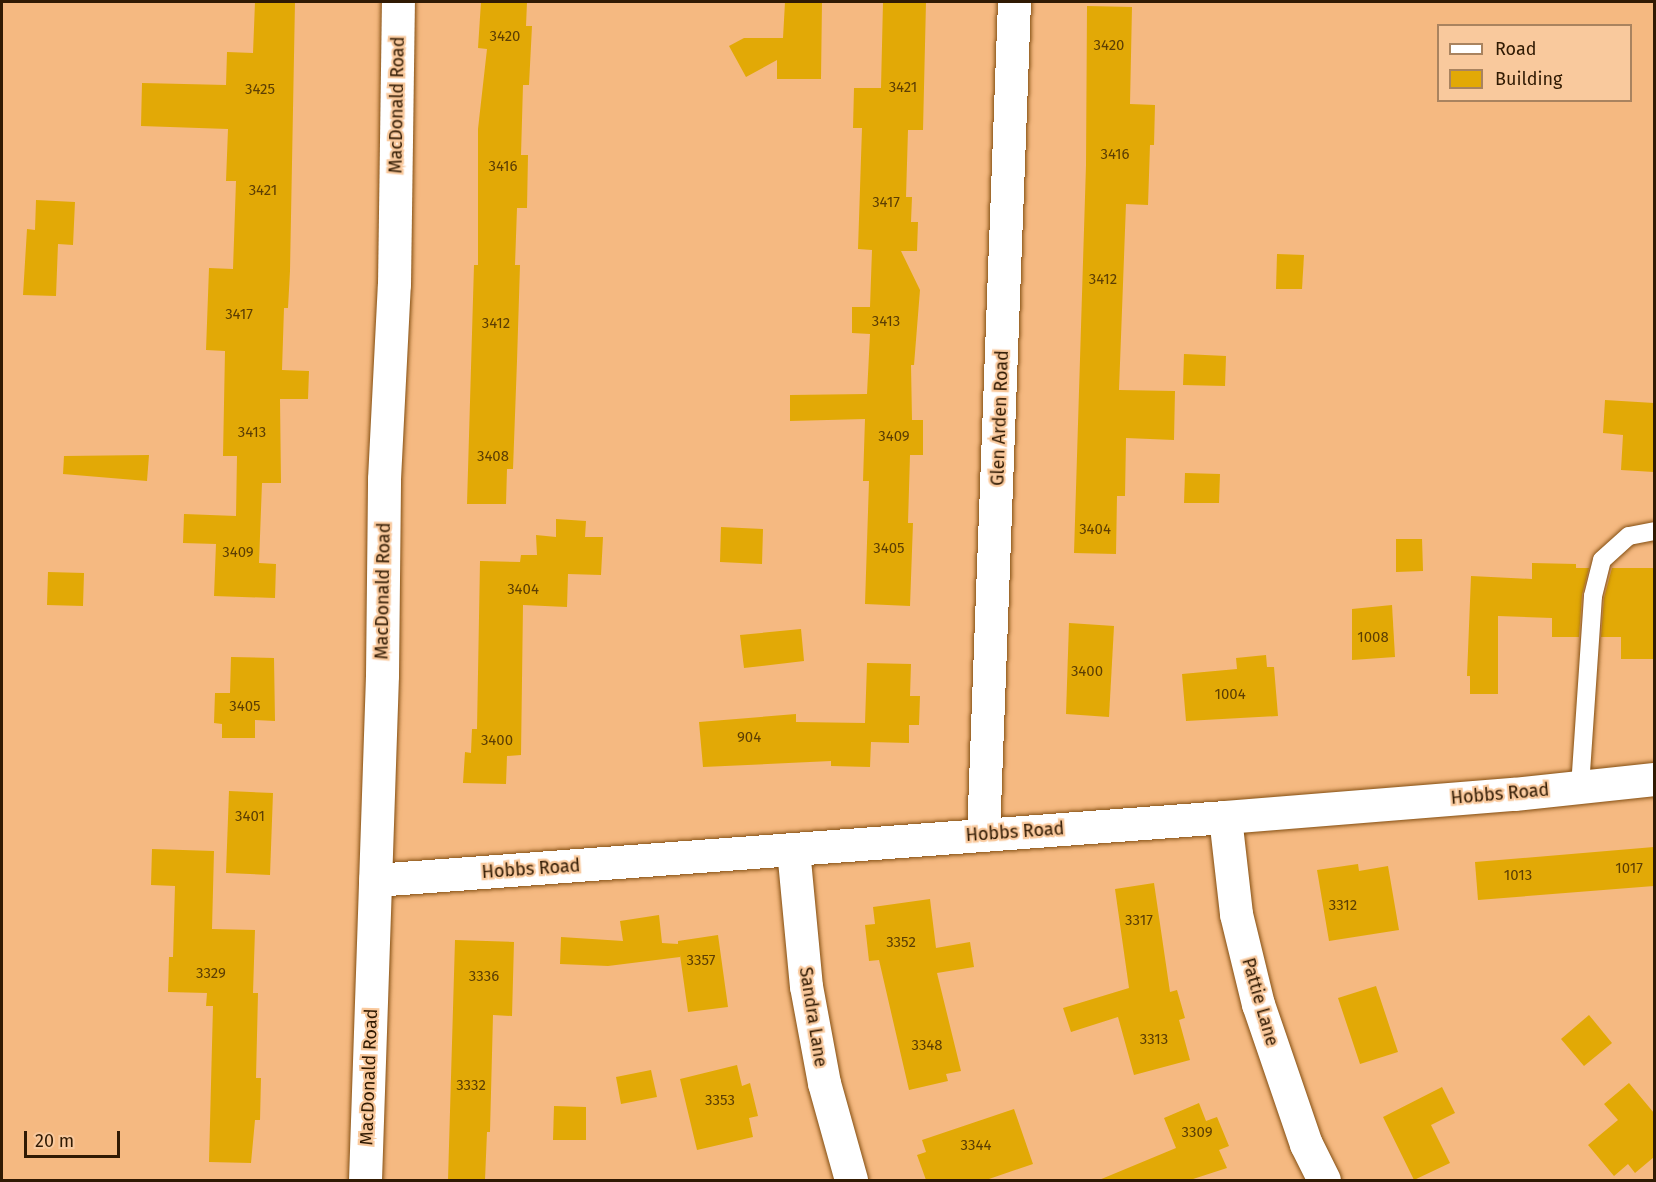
<!DOCTYPE html>
<style>
body{margin:0}
#map{position:relative;width:1656px;height:1182px;overflow:hidden;background:#f5b981;font-family:"Fira Sans",sans-serif}
div>[style]{position:absolute}
.building>*{inset:0;background:#e2a906}
.roads{filter:drop-shadow(0 0 2px #844f12) drop-shadow(0 0 2px #844f12)}
.service>*{height:18px;margin:-9px;padding:0 9px;transform-origin:9px;border-radius:9px;background:#fff}
.minor>*{height:33px;margin:-16.5px;padding:0 16.5px;transform-origin:16.5px;border-radius:16.5px;background:#fff}
span{translate:-50% -50%;white-space:nowrap;text-align:center;line-height:1.15;-webkit-text-stroke:4.5px #f9c99d;paint-order:stroke}
.number-label{font-size:15px;color:#5c3e04}
.number-label span{-webkit-text-stroke-width:0}
.street-label{font-size:18px;color:#301a03}
.frame{position:absolute;inset:0;border:3px solid #301a03;pointer-events:none}
.legend{position:absolute;left:1437px;top:24px;width:195px;height:78px;box-sizing:border-box;background:#f9c99d;border:2px solid #a9835f;margin:0;padding:8px 10px;list-style:none;font-size:18px;color:#301a03}
.legend li{display:flex;align-items:center;gap:12px;height:30px}
.legend b{width:30px;border:2px solid #a9835f}
.scale{position:absolute;left:24px;top:1131px;width:96px;height:27px;box-sizing:border-box;border:3px solid #301a03;border-top:0;padding-left:8px;font-size:18px;line-height:21px;white-space:nowrap;color:#301a03;-webkit-text-stroke:4px #f9c99d;paint-order:stroke}
</style>
<div id="map">
<div class="building">
<div style="clip-path:polygon(255px 2px,295px 2px,290px 271px,288px 308px,284px 308px,282px 370px,309px 371px,308px 399px,280px 399px,281px 483px,262px 483px,259px 563px,276px 564px,275px 598px,214px 596px,216px 544px,183px 543px,184px 514px,236px 516px,237px 456px,223px 456px,225px 351px,206px 350px,209px 268px,233px 269px,236px 181px,226px 181px,228px 129px,141px 126px,142px 83px,226px 85px,227px 52px,253px 53px)"></div>
<div style="clip-path:polygon(481px 2px,527px 2px,526px 26px,532px 26px,529px 85px,523px 85px,521px 155px,528px 155px,527px 208px,517px 208px,515px 265px,520px 265px,517px 361px,513px 469px,507px 469px,506px 504px,467px 504px,474px 265px,478px 265px,478px 129px,487px 49px,478px 48px)"></div>
<div style="clip-path:polygon(785px 2px,822px 2px,821px 79px,777px 79px,777px 60px,746px 77px,729px 46px,744px 38px,783px 38px)"></div>
<div style="clip-path:polygon(883px 2px,926px 2px,923px 130px,908px 130px,906px 197px,912px 197px,911px 222px,918px 222px,917px 251px,901px 251px,920px 290px,914px 365px,911px 365px,912px 420px,923px 420px,923px 455px,910px 455px,908px 523px,913px 523px,910px 606px,865px 604px,869px 481px,863px 481px,865px 419px,790px 421px,790px 395px,867px 394px,870px 334px,852px 333px,852px 307px,870px 307px,872px 250px,858px 249px,862px 128px,853px 128px,854px 88px,881px 88px)"></div>
<div style="clip-path:polygon(1087px 6px,1132px 7px,1130px 104px,1155px 105px,1154px 145px,1150px 145px,1148px 205px,1126px 204px,1119px 390px,1175px 391px,1174px 440px,1126px 438px,1125px 496px,1117px 496px,1116px 554px,1074px 553px,1086px 165px)"></div>
<div style="clip-path:polygon(36px 200px,75px 202px,73px 245px,58px 244px,56px 296px,23px 295px,27px 229px,35px 230px)"></div>
<div style="clip-path:polygon(1277px 254px,1304px 255px,1302px 289px,1276px 289px)"></div>
<div style="clip-path:polygon(1184px 354px,1226px 356px,1225px 386px,1183px 385px)"></div>
<div style="clip-path:polygon(1605px 400px,1654px 403px,1654px 472px,1621px 470px,1623px 435px,1603px 433px)"></div>
<div style="clip-path:polygon(149px 455px,147px 481px,63px 474px,64px 456px)"></div>
<div style="clip-path:polygon(1185px 473px,1220px 474px,1219px 503px,1184px 503px)"></div>
<div style="clip-path:polygon(556px 519px,586px 521px,585px 537px,603px 537px,601px 575px,568px 574px,567px 607px,523px 605px,521px 755px,507px 756px,506px 784px,463px 783px,465px 752px,471px 753px,472px 729px,477px 729px,480px 561px,520px 562px,521px 555px,537px 555px,536px 535px,556px 537px)"></div>
<div style="clip-path:polygon(721px 527px,763px 529px,762px 564px,720px 562px)"></div>
<div style="clip-path:polygon(1396px 539px,1422px 539px,1423px 571px,1396px 572px)"></div>
<div style="clip-path:polygon(1532px 563px,1576px 564px,1576px 568px,1589px 568px,1582px 595px,1579px 637px,1552px 637px,1552px 618px,1498px 616px,1498px 694px,1470px 694px,1470px 676px,1467px 676px,1471px 576px,1532px 579px)"></div>
<div style="clip-path:polygon(1612px 568px,1654px 568px,1654px 659px,1621px 659px,1621px 637px,1601px 637px,1604px 598px)"></div>
<div style="clip-path:polygon(48px 572px,84px 573px,83px 606px,47px 605px)"></div>
<div style="clip-path:polygon(1392px 605px,1395px 657px,1352px 660px,1352px 609px)"></div>
<div style="clip-path:polygon(1069px 623px,1114px 626px,1109px 717px,1066px 714px)"></div>
<div style="clip-path:polygon(801px 629px,804px 661px,744px 668px,740px 635px)"></div>
<div style="clip-path:polygon(1266px 655px,1267px 667px,1274px 667px,1278px 716px,1186px 721px,1182px 674px,1237px 669px,1236px 658px)"></div>
<div style="clip-path:polygon(231px 657px,274px 658px,275px 721px,255px 720px,255px 738px,222px 738px,222px 724px,214px 723px,215px 693px,230px 693px)"></div>
<div style="clip-path:polygon(867px 663px,911px 664px,910px 696px,920px 696px,919px 725px,909px 725px,909px 743px,871px 742px,870px 767px,831px 766px,831px 761px,703px 767px,699px 722px,796px 714px,796px 722px,865px 723px)"></div>
<div style="clip-path:polygon(229px 791px,273px 793px,270px 875px,226px 873px)"></div>
<div style="clip-path:polygon(1654px 847px,1654px 886px,1478px 900px,1475px 862px)"></div>
<div style="clip-path:polygon(152px 849px,214px 851px,212px 929px,255px 930px,253px 993px,258px 993px,256px 1078px,261px 1078px,260px 1120px,255px 1120px,251px 1163px,209px 1162px,213px 1006px,206px 1006px,207px 993px,168px 992px,169px 957px,173px 957px,175px 886px,151px 885px)"></div>
<div style="clip-path:polygon(1358px 864px,1359px 871px,1388px 866px,1399px 930px,1329px 941px,1317px 870px)"></div>
<div style="clip-path:polygon(1154px 883px,1170px 992px,1177px 990px,1185px 1018px,1179px 1020px,1190px 1060px,1134px 1075px,1118px 1017px,1071px 1032px,1063px 1008px,1129px 988px,1115px 889px)"></div>
<div style="clip-path:polygon(930px 899px,936px 948px,970px 942px,974px 967px,937px 973px,961px 1071px,946px 1074px,948px 1081px,909px 1090px,879px 960px,869px 961px,865px 925px,875px 924px,873px 907px)"></div>
<div style="clip-path:polygon(659px 915px,662px 943px,678px 944px,678px 941px,718px 935px,728px 1007px,688px 1012px,680px 955px,680px 957px,608px 966px,560px 964px,561px 937px,623px 941px,620px 921px)"></div>
<div style="clip-path:polygon(455px 940px,514px 942px,512px 1016px,493px 1015px,490px 1132px,487px 1132px,485px 1180px,448px 1180px)"></div>
<div style="clip-path:polygon(1376px 986px,1398px 1052px,1360px 1064px,1338px 998px)"></div>
<div style="clip-path:polygon(1589px 1015px,1612px 1043px,1584px 1066px,1561px 1039px)"></div>
<div style="clip-path:polygon(737px 1065px,742px 1086px,750px 1083px,758px 1116px,749px 1118px,753px 1137px,697px 1150px,680px 1079px)"></div>
<div style="clip-path:polygon(651px 1070px,657px 1097px,621px 1104px,616px 1077px)"></div>
<div style="clip-path:polygon(1629px 1083px,1654px 1113px,1654px 1157px,1635px 1173px,1628px 1164px,1614px 1176px,1588px 1145px,1618px 1120px,1604px 1104px)"></div>
<div style="clip-path:polygon(1442px 1087px,1455px 1113px,1431px 1125px,1450px 1163px,1414px 1180px,1383px 1117px)"></div>
<div style="clip-path:polygon(1199px 1103px,1206px 1121px,1217px 1117px,1229px 1146px,1219px 1150px,1227px 1168px,1190px 1180px,1099px 1180px,1176px 1148px,1164px 1118px)"></div>
<div style="clip-path:polygon(554px 1106px,586px 1107px,586px 1140px,553px 1140px)"></div>
<div style="clip-path:polygon(1014px 1109px,1033px 1164px,986px 1180px,926px 1180px,917px 1155px,926px 1152px,922px 1140px)"></div>
</div>
<div class="roads">
<div class="service">
<div style="left:1580px;top:787px;width:191px;rotate:-86.1deg"></div>
<div style="left:1593px;top:596px;width:37px;rotate:-76deg"></div>
<div style="left:1602px;top:560px;width:36px;rotate:-42deg"></div>
<div style="left:1629px;top:536px;width:25px;rotate:-11deg"></div>
</div>
<div class="minor">
<div style="left:1225px;top:817px;width:98px;rotate:83.5deg"></div>
<div style="left:1236px;top:914px;width:93px;rotate:76.3deg"></div>
<div style="left:1258px;top:1004px;width:148px;rotate:71.1deg"></div>
<div style="left:1306px;top:1144px;width:40px;rotate:63.4deg"></div>
<div style="left:983px;top:835px;width:834px;rotate:-87.87deg"></div>
<div style="left:793px;top:849px;width:138px;rotate:84.6deg"></div>
<div style="left:806px;top:986px;width:99px;rotate:79.5deg"></div>
<div style="left:824px;top:1083px;width:101px;rotate:74.4deg"></div>
<div style="left:375px;top:880px;width:852px;rotate:-4.24deg"></div>
<div style="left:1225px;top:817px;width:290px;rotate:-4.6deg"></div>
<div style="left:1514px;top:794px;width:141px;rotate:-6.1deg"></div>
<div style="left:365px;top:1180px;width:505px;rotate:-88.07deg"></div>
<div style="left:382px;top:675px;width:196px;rotate:-89.4deg"></div>
<div style="left:384px;top:479px;width:195px;rotate:-87.1deg"></div>
<div style="left:394px;top:284px;width:282px;rotate:-89.2deg"></div>
</div>
</div>
<div class="number-label">
<span style="left:505px;top:37px">3420</span>
<span style="left:1109px;top:46px">3420</span>
<span style="left:903px;top:88px">3421</span>
<span style="left:260px;top:90px">3425</span>
<span style="left:1115px;top:155px">3416</span>
<span style="left:503px;top:167px">3416</span>
<span style="left:263px;top:191px">3421</span>
<span style="left:886px;top:203px">3417</span>
<span style="left:1103px;top:280px">3412</span>
<span style="left:239px;top:315px">3417</span>
<span style="left:886px;top:322px">3413</span>
<span style="left:496px;top:324px">3412</span>
<span style="left:252px;top:433px">3413</span>
<span style="left:894px;top:437px">3409</span>
<span style="left:493px;top:457px">3408</span>
<span style="left:1095px;top:530px">3404</span>
<span style="left:889px;top:549px">3405</span>
<span style="left:238px;top:553px">3409</span>
<span style="left:523px;top:590px">3404</span>
<span style="left:1373px;top:638px">1008</span>
<span style="left:1087px;top:672px">3400</span>
<span style="left:1230px;top:695px">1004</span>
<span style="left:245px;top:707px">3405</span>
<span style="left:749px;top:738px">904</span>
<span style="left:497px;top:741px">3400</span>
<span style="left:250px;top:817px">3401</span>
<span style="left:1629px;top:869px">1017</span>
<span style="left:1518px;top:876px">1013</span>
<span style="left:1343px;top:906px">3312</span>
<span style="left:1139px;top:921px">3317</span>
<span style="left:901px;top:943px">3352</span>
<span style="left:701px;top:961px">3357</span>
<span style="left:211px;top:974px">3329</span>
<span style="left:484px;top:977px">3336</span>
<span style="left:1154px;top:1040px">3313</span>
<span style="left:927px;top:1046px">3348</span>
<span style="left:471px;top:1086px">3332</span>
<span style="left:720px;top:1101px">3353</span>
<span style="left:1197px;top:1133px">3309</span>
<span style="left:976px;top:1146px">3344</span>
</div>
<div class="street-label">
<span style="left:397px;top:105px;rotate:-89deg">MacDonald Road</span>
<span style="left:1000px;top:418px;rotate:-88deg">Glen Arden Road</span>
<span style="left:383px;top:591px;rotate:-89deg">MacDonald Road</span>
<span style="left:1500px;top:794px;rotate:-5deg">Hobbs Road</span>
<span style="left:1015px;top:832px;rotate:-4deg">Hobbs Road</span>
<span style="left:531px;top:869px;rotate:-4deg">Hobbs Road</span>
<span style="left:1260px;top:1002px;rotate:74deg">Pattie Lane</span>
<span style="left:813px;top:1017px;rotate:81deg">Sandra Lane</span>
<span style="left:369px;top:1077px;rotate:-88deg">MacDonald Road</span>
</div>
<div class="frame"></div>
<ul class="legend">
<li><b style="height:8px;background:#fff"></b>Road</li>
<li><b style="height:16px;background:#e2a906"></b>Building</li>
</ul>
<div class="scale">20 m</div>
</div>
